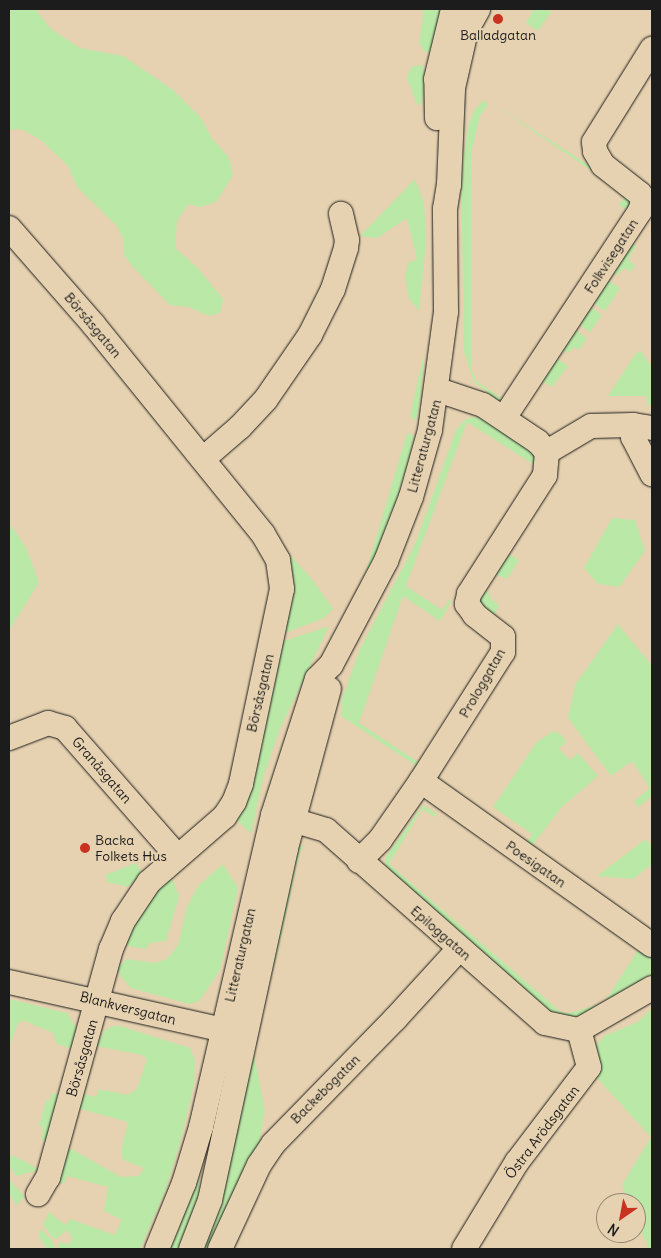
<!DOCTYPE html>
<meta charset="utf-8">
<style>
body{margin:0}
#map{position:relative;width:661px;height:1258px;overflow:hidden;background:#e6d2b0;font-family:Delius,sans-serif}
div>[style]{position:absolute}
.green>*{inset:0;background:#bae8a6}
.roads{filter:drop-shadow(0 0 1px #1c1c1c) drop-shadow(0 0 1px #1c1c1c)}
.minor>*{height:24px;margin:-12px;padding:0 12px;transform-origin:12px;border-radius:12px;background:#e6d2b0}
.dots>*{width:14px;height:14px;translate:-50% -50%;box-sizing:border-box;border:2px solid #e6d2b0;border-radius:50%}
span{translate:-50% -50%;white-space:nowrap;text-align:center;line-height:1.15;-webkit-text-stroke:4px #e6d2b0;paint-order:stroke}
.poi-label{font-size:14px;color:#1c1c1c}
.left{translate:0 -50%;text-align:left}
.street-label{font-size:14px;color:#1c1c1c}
.frame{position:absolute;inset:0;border:10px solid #1c1c1c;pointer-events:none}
.north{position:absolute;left:596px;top:1193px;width:50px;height:50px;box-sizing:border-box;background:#e6d2b0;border:1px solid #958975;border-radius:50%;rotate:213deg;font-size:14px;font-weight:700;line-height:20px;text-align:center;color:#1c1c1c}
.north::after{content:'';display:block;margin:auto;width:18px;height:22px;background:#c8321e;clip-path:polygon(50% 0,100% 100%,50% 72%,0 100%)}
</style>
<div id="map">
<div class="green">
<div style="clip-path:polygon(9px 9px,35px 9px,51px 29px,80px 48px,123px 56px,172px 89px,201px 118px,211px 137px,229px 158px,233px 175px,216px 202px,200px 207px,189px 204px,177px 221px,176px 235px,175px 248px,196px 266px,223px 299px,220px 313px,209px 316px,189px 307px,170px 305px,133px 267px,124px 255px,123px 238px,116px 225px,78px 188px,68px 166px,41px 140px,21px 129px,9px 130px)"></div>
<div style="clip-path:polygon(424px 9px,444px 9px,432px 54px,424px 51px,419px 43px)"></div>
<div style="clip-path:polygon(534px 9px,552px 11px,538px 31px,526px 23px)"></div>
<div style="clip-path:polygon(420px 65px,424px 67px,425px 90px,420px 106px,416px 102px,407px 78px,411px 67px)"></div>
<div style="clip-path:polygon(484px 100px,488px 105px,480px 116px,471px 153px,471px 368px,476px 381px,501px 398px,500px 402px,474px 382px,464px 352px,461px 178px,468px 126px,475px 109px)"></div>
<div style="clip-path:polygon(490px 102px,618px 184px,632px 197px,629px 211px,619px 205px,626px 194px)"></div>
<div style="clip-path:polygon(415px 179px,424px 203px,426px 242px,419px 311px,409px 299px,405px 276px,408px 263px,417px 259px,407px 218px,377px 238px,360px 236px)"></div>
<div style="clip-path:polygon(632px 243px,636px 246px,628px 260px,635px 265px,631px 272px,625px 268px,617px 275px,612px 272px)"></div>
<div style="clip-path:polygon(606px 279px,620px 288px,605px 311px,592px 302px)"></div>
<div style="clip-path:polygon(589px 306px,602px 315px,590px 332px,578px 324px)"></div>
<div style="clip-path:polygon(574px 329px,587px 338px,579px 350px,575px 347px,567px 353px,561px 349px)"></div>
<div style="clip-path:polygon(641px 351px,652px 368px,652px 403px,648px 406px,646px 396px,608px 396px,636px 353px)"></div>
<div style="clip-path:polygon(424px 353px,421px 395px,416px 421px,410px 416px)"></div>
<div style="clip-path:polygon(555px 357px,568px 366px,552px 387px,540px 380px)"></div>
<div style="clip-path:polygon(472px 417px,481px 418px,533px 450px,538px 467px,467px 422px,406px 586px,442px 610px,450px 599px,452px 600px,440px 621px,403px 596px,359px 723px,421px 764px,423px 770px,341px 716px,341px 702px,360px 649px,415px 544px,456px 430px,464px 420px)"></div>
<div style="clip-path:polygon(407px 433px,414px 436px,407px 467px,388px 527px,363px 582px)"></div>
<div style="clip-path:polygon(612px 518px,635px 520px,645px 551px,619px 587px,598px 584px,584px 568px)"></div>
<div style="clip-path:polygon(9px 522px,26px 548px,39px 582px,9px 631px)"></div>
<div style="clip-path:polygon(286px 551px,312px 579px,333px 609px,324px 618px,288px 632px,285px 632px)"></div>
<div style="clip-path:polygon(505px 552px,519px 560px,507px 579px,493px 573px)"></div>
<div style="clip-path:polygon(485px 584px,491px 599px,499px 605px,494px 616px,485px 611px,479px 600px)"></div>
<div style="clip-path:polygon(618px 624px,652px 666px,652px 796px,638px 807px,634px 801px,650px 788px,632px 761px,611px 776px,568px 718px,575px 685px)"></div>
<div style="clip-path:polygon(329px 626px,279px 731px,263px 778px,251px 834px,235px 818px,281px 642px)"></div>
<div style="clip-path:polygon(553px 731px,562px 735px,566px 742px,559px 749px,570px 760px,578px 753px,598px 776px,561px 808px,532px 846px,524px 847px,532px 834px,493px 807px,536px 743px)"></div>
<div style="clip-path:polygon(423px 805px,437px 814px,435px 817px,422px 809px,389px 864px,561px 1012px,570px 1013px,604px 1003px,640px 947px,652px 957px,651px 975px,645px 980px,582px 1016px,571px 1017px,542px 1008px,385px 867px,385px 858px)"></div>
<div style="clip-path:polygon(646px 839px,652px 847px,652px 864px,633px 879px,597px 876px)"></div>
<div style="clip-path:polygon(305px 844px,299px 854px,275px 964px,269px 970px,293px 852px)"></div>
<div style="clip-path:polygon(136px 863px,142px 873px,128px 887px,107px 882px,105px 875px)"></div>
<div style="clip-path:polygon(223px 864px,238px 888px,220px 970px,208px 988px,199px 1001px,189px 1004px,131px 988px,121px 977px,118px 967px,127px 959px,154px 963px,167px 959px,178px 945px,187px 907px,198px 886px)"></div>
<div style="clip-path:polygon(171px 876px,179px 896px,166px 941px,150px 943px,146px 949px,128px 946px,125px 943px,138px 910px)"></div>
<div style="clip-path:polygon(268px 985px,254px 1054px,265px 1111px,258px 1151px,213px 1249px,199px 1249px)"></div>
<div style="clip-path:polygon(9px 999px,67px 1013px,77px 1029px,72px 1049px,57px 1044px,53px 1033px,25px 1021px,18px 1023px,9px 1049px)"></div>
<div style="clip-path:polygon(652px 1008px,652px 1249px,649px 1249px,636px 1220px,636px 1203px,629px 1203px,622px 1185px,651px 1137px,597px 1078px,593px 1050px,604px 1036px,638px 1022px)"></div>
<div style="clip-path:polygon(117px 1025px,190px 1048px,195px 1061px,194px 1084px,180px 1143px,165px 1192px,140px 1249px,59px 1249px,58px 1244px,63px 1242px,67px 1245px,73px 1239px,67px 1230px,55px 1240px,43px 1225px,49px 1212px,65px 1225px,70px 1219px,115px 1235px,122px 1220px,104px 1211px,108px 1187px,67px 1176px,64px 1184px,57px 1182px,66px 1146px,121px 1177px,139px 1176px,144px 1168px,123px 1160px,121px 1151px,128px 1122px,77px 1108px,80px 1093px,96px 1097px,99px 1089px,128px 1095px,137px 1089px,147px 1059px,142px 1055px,96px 1046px,106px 1029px)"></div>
<div style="clip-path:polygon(52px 1093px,60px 1095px,45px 1142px,41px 1139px,43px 1127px,39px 1126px,46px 1100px,49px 1101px)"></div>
<div style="clip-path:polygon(9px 1154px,24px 1161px,40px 1170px,16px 1176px,9px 1165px)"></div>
<div style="clip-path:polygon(199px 1169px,199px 1205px,182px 1249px,163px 1249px)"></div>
<div style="clip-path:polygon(9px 1179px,25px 1197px,16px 1205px,9px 1193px)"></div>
<div style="clip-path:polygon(41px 1229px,51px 1239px,56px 1249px,47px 1249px,39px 1237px)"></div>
</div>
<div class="roads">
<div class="minor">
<div style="left:437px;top:118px;width:39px;rotate:-91deg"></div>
<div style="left:436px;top:79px;width:72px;rotate:-76.3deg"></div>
<div style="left:9px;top:228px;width:128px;rotate:48.8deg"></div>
<div style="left:93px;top:324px;width:270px;rotate:51deg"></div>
<div style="left:263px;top:534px;width:30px;rotate:60deg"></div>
<div style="left:278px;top:560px;width:29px;rotate:82deg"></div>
<div style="left:282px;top:589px;width:199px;rotate:101.9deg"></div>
<div style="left:241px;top:784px;width:19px;rotate:111deg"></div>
<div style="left:234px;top:802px;width:17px;rotate:123deg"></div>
<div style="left:225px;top:816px;width:101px;rotate:139deg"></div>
<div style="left:149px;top:882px;width:47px;rotate:123.7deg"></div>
<div style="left:123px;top:921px;width:30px;rotate:113deg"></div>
<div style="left:111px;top:949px;width:237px;rotate:105.4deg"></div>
<div style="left:48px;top:1177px;width:20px;rotate:120deg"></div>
<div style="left:438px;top:390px;width:47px;rotate:18.4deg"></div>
<div style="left:483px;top:405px;width:66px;rotate:33.9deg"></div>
<div style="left:538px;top:442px;width:13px;rotate:48deg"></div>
<div style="left:547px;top:452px;width:51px;rotate:-30.6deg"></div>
<div style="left:591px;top:426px;width:42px;rotate:-1.4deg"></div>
<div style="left:504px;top:418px;width:248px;rotate:-56.7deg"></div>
<div style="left:640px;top:211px;width:9px;rotate:-72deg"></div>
<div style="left:643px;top:202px;width:9px;rotate:-111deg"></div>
<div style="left:640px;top:194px;width:47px;rotate:-141.9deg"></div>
<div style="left:603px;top:165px;width:16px;rotate:-120deg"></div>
<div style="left:595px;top:151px;width:9px;rotate:-96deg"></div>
<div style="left:594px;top:142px;width:110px;rotate:-58.1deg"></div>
<div style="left:652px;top:428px;width:19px;rotate:-171deg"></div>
<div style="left:633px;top:425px;width:12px;rotate:90deg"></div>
<div style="left:633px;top:437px;width:42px;rotate:62.8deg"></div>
<div style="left:203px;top:459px;width:49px;rotate:-40.9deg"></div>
<div style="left:240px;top:427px;width:38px;rotate:-47deg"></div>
<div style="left:266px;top:399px;width:78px;rotate:-55.5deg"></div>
<div style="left:310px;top:335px;width:51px;rotate:-63.4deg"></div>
<div style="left:333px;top:289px;width:43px;rotate:-72.4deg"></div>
<div style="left:346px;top:248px;width:8px;rotate:-83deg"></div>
<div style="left:347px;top:240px;width:27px;rotate:-103deg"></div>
<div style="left:9px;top:738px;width:42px;rotate:-21deg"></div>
<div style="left:48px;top:723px;width:18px;rotate:16deg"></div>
<div style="left:65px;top:728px;width:171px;rotate:48.8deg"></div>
<div style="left:421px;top:781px;width:283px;rotate:35.4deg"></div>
<div style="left:279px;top:816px;width:49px;rotate:16.6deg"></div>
<div style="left:326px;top:830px;width:292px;rotate:41.4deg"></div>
<div style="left:545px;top:1023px;width:35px;rotate:12deg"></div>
<div style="left:579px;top:1030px;width:84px;rotate:-29.9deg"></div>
<div style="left:359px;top:861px;width:30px;rotate:-45deg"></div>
<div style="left:380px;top:840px;width:72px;rotate:-55.2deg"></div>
<div style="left:421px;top:781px;width:153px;rotate:-57.6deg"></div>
<div style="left:503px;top:652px;width:15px;rotate:-90deg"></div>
<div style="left:503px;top:637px;width:36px;rotate:-142deg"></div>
<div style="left:475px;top:615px;width:14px;rotate:-126deg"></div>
<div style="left:467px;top:604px;width:10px;rotate:-79deg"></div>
<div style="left:469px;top:594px;width:141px;rotate:-57.4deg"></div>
<div style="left:545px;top:475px;width:23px;rotate:-85deg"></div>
<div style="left:9px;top:982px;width:235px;rotate:12.6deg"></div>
<div style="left:157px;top:1249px;width:71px;rotate:-67.8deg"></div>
<div style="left:184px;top:1183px;width:59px;rotate:-73.1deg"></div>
<div style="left:201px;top:1127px;width:320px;rotate:-77deg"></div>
<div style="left:273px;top:815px;width:143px;rotate:-72.1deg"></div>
<div style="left:317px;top:679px;width:20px;rotate:-45deg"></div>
<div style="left:331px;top:665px;width:118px;rotate:-62.1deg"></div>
<div style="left:386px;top:561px;width:69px;rotate:-68.7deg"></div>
<div style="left:411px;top:497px;width:70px;rotate:-74.2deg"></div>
<div style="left:430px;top:430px;width:119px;rotate:-82.3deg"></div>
<div style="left:446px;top:312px;width:103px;rotate:-90.6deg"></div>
<div style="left:445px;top:209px;width:24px;rotate:-81deg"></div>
<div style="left:449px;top:185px;width:97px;rotate:-87.6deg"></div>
<div style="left:453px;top:88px;width:58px;rotate:-77.2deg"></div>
<div style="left:466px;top:31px;width:25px;rotate:-61deg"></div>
<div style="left:191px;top:1249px;width:53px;rotate:-68.8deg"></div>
<div style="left:210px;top:1200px;width:360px;rotate:-77.8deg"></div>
<div style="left:286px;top:848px;width:165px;rotate:-74.9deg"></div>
<div style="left:220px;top:1249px;width:93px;rotate:-65.1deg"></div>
<div style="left:259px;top:1165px;width:25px;rotate:-56deg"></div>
<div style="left:273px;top:1144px;width:175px;rotate:-45.7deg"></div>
<div style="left:395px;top:1019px;width:95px;rotate:-47.6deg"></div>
<div style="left:464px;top:1249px;width:102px;rotate:-58.7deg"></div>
<div style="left:517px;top:1162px;width:119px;rotate:-52.8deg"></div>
<div style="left:589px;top:1067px;width:38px;rotate:-105deg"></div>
</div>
</div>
<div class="dots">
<div style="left:498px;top:19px;background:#c8321e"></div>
<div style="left:85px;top:848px;background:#c8321e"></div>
</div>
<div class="poi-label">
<span style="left:498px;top:35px">Balladgatan</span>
<span class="left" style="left:95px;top:848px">Backa<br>Folkets Hus</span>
</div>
<div class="street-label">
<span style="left:611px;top:256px;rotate:-57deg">Folkvisegatan</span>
<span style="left:93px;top:325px;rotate:50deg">Börsåsgatan</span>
<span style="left:424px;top:446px;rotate:-75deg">Litteraturgatan</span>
<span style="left:482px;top:683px;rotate:-60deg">Prologgatan</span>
<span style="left:260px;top:693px;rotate:-77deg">Börsåsgatan</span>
<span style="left:102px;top:770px;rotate:49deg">Granåsgatan</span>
<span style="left:536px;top:864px;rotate:35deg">Poesigatan</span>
<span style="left:441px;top:933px;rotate:41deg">Epiloggatan</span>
<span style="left:240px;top:955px;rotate:-77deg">Litteraturgatan</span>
<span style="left:128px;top:1008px;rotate:14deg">Blankversgatan</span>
<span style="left:82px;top:1058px;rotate:-74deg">Börsåsgatan</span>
<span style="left:325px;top:1089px;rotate:-45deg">Backebogatan</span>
<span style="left:542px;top:1132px;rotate:-53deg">Östra Arödsgatan</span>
</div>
<div class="frame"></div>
<div class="north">N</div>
</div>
